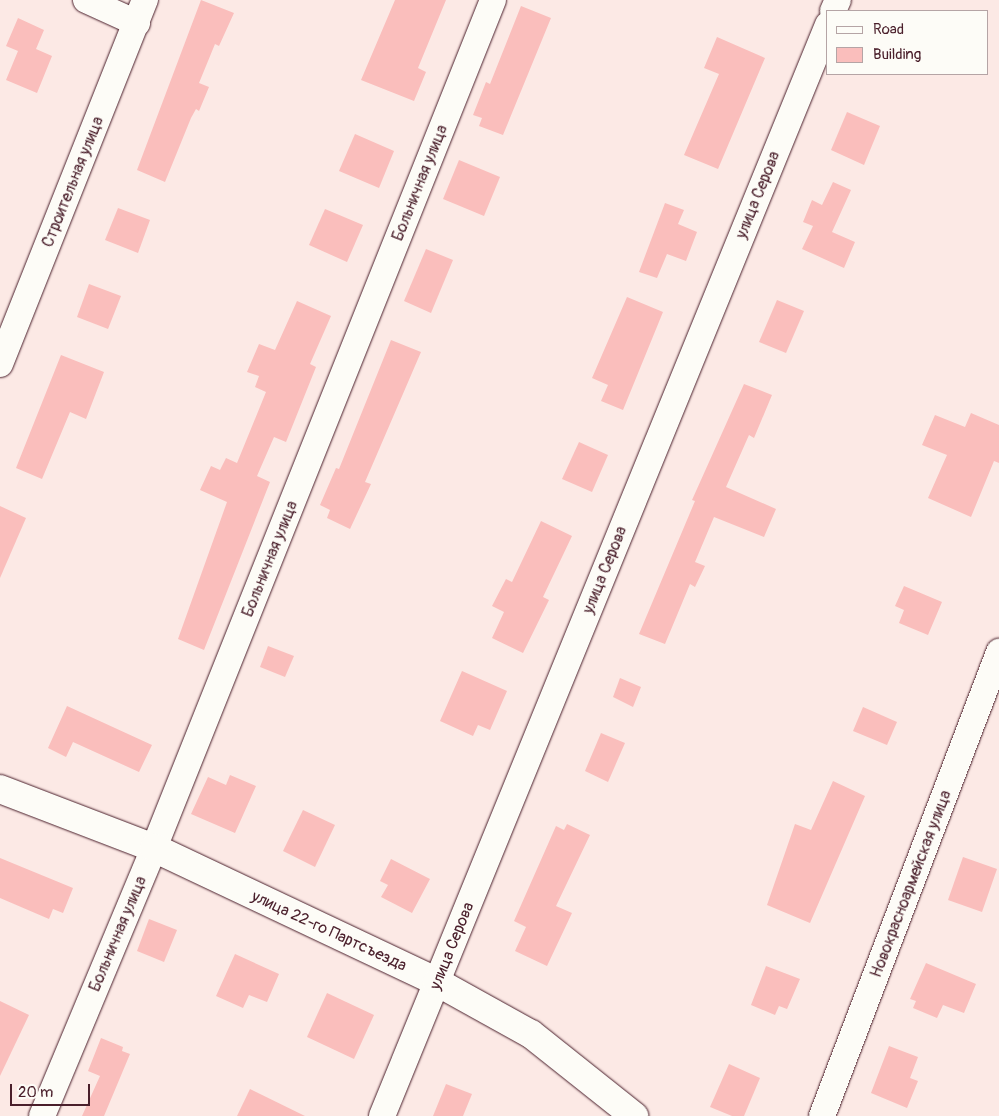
<!DOCTYPE html>
<meta charset="utf-8">
<style>
body{margin:0}
#map{position:relative;width:999px;height:1116px;overflow:hidden;background:#fce9e5;font-family:Pangolin,sans-serif}
div>[style]{position:absolute}
.building>*{inset:0;background:#fabebc}
.roads{filter:drop-shadow(0 0 1px #4a1f2b) drop-shadow(0 0 1px #4a1f2b)}
.street>*{height:26px;margin:-13px;padding:0 13px;transform-origin:13px;border-radius:13px;background:#fdfcf7}
.secondary>*{height:28px;margin:-14px;padding:0 14px;transform-origin:14px;border-radius:14px;background:#fdfcf7}
span{translate:-50% -50%;white-space:nowrap;text-align:center;line-height:1.15;-webkit-text-stroke:4.5px #fdfcf7;paint-order:stroke}
.street-label{font-size:16px;color:#4a1f2b}
.legend{position:absolute;left:826px;top:10px;width:162px;height:65px;box-sizing:border-box;background:#fdfcf7;border:1px solid #b5a4a5;margin:0;padding:6px 9px;list-style:none;font-size:15px;color:#4a1f2b}
.legend li{display:flex;align-items:center;gap:10px;height:25px}
.legend b{width:25px;border:1px solid #b5a4a5}
.scale{position:absolute;left:10px;top:1084px;width:80px;height:22px;box-sizing:border-box;border:2px solid #4a1f2b;border-top:0;padding-left:6px;font-size:15px;line-height:18px;white-space:nowrap;color:#4a1f2b;-webkit-text-stroke:4px #fdfcf7;paint-order:stroke}
</style>
<div id="map">
<div class="building">
<div style="clip-path:polygon(201px 0,234px 13px,219px 46px,215px 44px,199px 83px,209px 87px,199px 111px,196px 109px,191px 118px,165px 182px,137px 170px)"></div>
<div style="clip-path:polygon(395px 0,446px 0,418px 68px,426px 72px,414px 101px,361px 80px)"></div>
<div style="clip-path:polygon(521px 6px,551px 18px,503px 135px,479px 126px,482px 118px,473px 115px,486px 82px,490px 84px)"></div>
<div style="clip-path:polygon(18px 18px,44px 30px,36px 49px,52px 56px,37px 93px,6px 80px,18px 51px,6px 46px)"></div>
<div style="clip-path:polygon(717px 37px,765px 58px,718px 169px,684px 155px,719px 74px,704px 68px)"></div>
<div style="clip-path:polygon(847px 112px,880px 126px,864px 165px,831px 150px)"></div>
<div style="clip-path:polygon(355px 134px,394px 151px,379px 188px,339px 171px)"></div>
<div style="clip-path:polygon(459px 160px,500px 177px,484px 216px,443px 199px)"></div>
<div style="clip-path:polygon(833px 182px,851px 190px,832px 232px,855px 242px,844px 268px,802px 249px,813px 226px,803px 222px,812px 200px,822px 205px)"></div>
<div style="clip-path:polygon(665px 203px,684px 210px,678px 224px,697px 232px,686px 261px,667px 254px,657px 278px,639px 272px)"></div>
<div style="clip-path:polygon(118px 208px,150px 220px,138px 253px,105px 240px)"></div>
<div style="clip-path:polygon(325px 209px,363px 225px,347px 262px,309px 245px)"></div>
<div style="clip-path:polygon(426px 249px,453px 260px,431px 313px,404px 301px)"></div>
<div style="clip-path:polygon(89px 284px,121px 296px,108px 329px,77px 317px)"></div>
<div style="clip-path:polygon(627px 297px,663px 312px,623px 410px,601px 401px,608px 385px,592px 378px)"></div>
<div style="clip-path:polygon(777px 300px,804px 311px,786px 353px,759px 342px)"></div>
<div style="clip-path:polygon(297px 301px,331px 316px,310px 364px,316px 367px,286px 442px,274px 437px,257px 476px,270px 482px,204px 650px,178px 639px,227px 502px,200px 490px,211px 466px,220px 470px,226px 458px,237px 463px,266px 392px,255px 387px,259px 376px,247px 372px,259px 344px,275px 350px)"></div>
<div style="clip-path:polygon(391px 340px,421px 352px,365px 482px,371px 484px,350px 529px,327px 518px,330px 510px,320px 505px,336px 468px,339px 469px)"></div>
<div style="clip-path:polygon(61px 355px,104px 372px,86px 419px,70px 412px,42px 479px,16px 468px)"></div>
<div style="clip-path:polygon(744px 384px,772px 395px,754px 438px,749px 435px,726px 487px,776px 509px,764px 537px,714px 517px,695px 562px,705px 566px,695px 587px,690px 584px,665px 644px,639px 634px,695px 501px,692px 500px)"></div>
<div style="clip-path:polygon(971px 413px,999px 425px,999px 463px,994px 461px,971px 517px,928px 498px,947px 455px,922px 445px,935px 415px,965px 427px)"></div>
<div style="clip-path:polygon(579px 442px,608px 455px,592px 492px,562px 479px)"></div>
<div style="clip-path:polygon(0 506px,26px 518px,0 578px)"></div>
<div style="clip-path:polygon(541px 521px,572px 536px,543px 597px,549px 600px,523px 653px,492px 638px,504px 612px,492px 606px,506px 579px,512px 582px)"></div>
<div style="clip-path:polygon(904px 586px,942px 602px,928px 635px,899px 623px,904px 610px,895px 606px)"></div>
<div style="clip-path:polygon(268px 646px,294px 656px,285px 677px,260px 667px)"></div>
<div style="clip-path:polygon(462px 671px,507px 691px,490px 730px,478px 725px,473px 736px,440px 721px)"></div>
<div style="clip-path:polygon(620px 678px,641px 687px,633px 707px,613px 697px)"></div>
<div style="clip-path:polygon(67px 706px,152px 745px,139px 772px,73px 742px,66px 757px,48px 748px)"></div>
<div style="clip-path:polygon(863px 707px,897px 722px,887px 745px,853px 731px)"></div>
<div style="clip-path:polygon(601px 733px,625px 743px,608px 782px,585px 771px)"></div>
<div style="clip-path:polygon(230px 775px,256px 786px,235px 833px,191px 814px,208px 777px,226px 785px)"></div>
<div style="clip-path:polygon(833px 781px,865px 796px,810px 923px,767px 905px,795px 824px,811px 830px)"></div>
<div style="clip-path:polygon(303px 810px,335px 825px,315px 867px,283px 851px)"></div>
<div style="clip-path:polygon(567px 824px,590px 835px,556px 906px,572px 913px,547px 966px,515px 951px,526px 927px,514px 921px,556px 826px,564px 830px)"></div>
<div style="clip-path:polygon(963px 857px,997px 869px,982px 912px,948px 900px)"></div>
<div style="clip-path:polygon(0 858px,73px 888px,63px 913px,53px 909px,49px 919px,0 898px)"></div>
<div style="clip-path:polygon(391px 859px,430px 879px,412px 913px,381px 897px,388px 885px,380px 881px)"></div>
<div style="clip-path:polygon(149px 919px,177px 930px,164px 962px,137px 951px)"></div>
<div style="clip-path:polygon(235px 954px,279px 974px,267px 1002px,249px 995px,243px 1008px,216px 996px)"></div>
<div style="clip-path:polygon(926px 963px,976px 984px,964px 1013px,943px 1005px,937px 1018px,913px 1008px,916px 1001px,910px 999px)"></div>
<div style="clip-path:polygon(766px 966px,800px 979px,787px 1009px,779px 1006px,775px 1015px,751px 1005px)"></div>
<div style="clip-path:polygon(327px 993px,374px 1015px,354px 1059px,307px 1037px)"></div>
<div style="clip-path:polygon(0 1001px,29px 1015px,0 1076px)"></div>
<div style="clip-path:polygon(101px 1038px,123px 1047px,122px 1051px,130px 1054px,104px 1116px,82px 1116px,100px 1076px,88px 1071px)"></div>
<div style="clip-path:polygon(889px 1046px,918px 1057px,910px 1078px,918px 1081px,907px 1108px,871px 1093px)"></div>
<div style="clip-path:polygon(729px 1064px,760px 1078px,744px 1116px,732px 1116px,710px 1107px)"></div>
<div style="clip-path:polygon(446px 1084px,472px 1094px,463px 1116px,433px 1116px)"></div>
<div style="clip-path:polygon(250px 1089px,305px 1116px,237px 1116px)"></div>
</div>
<div class="roads">
<div class="street">
<div style="left:86px;top:0;width:56px;rotate:24.3deg"></div>
<div style="left:833px;top:11px;width:12px;rotate:-66deg"></div>
<div style="left:0;top:364px;width:392px;rotate:-68.3deg"></div>
<div style="left:42px;top:1116px;width:290px;rotate:-67.3deg"></div>
<div style="left:154px;top:848px;width:913px;rotate:-68.21deg"></div>
<div style="left:382px;top:1116px;width:1179px;rotate:-67.77deg"></div>
<div style="left:822px;top:1116px;width:497px;rotate:-69.1deg"></div>
</div>
<div class="secondary">
<div style="left:0;top:789px;width:165px;rotate:21deg"></div>
<div style="left:154px;top:848px;width:313px;rotate:25.3deg"></div>
<div style="left:437px;top:982px;width:107px;rotate:29deg"></div>
<div style="left:531px;top:1034px;width:132px;rotate:38.5deg"></div>
</div>
</div>
<div class="street-label">
<span style="left:73px;top:182px;rotate:-68deg">Строительная улица</span>
<span style="left:420px;top:183px;rotate:-68deg">Больничная улица</span>
<span style="left:758px;top:195px;rotate:-68deg">улица Серова</span>
<span style="left:270px;top:559px;rotate:-68deg">Больничная улица</span>
<span style="left:605px;top:570px;rotate:-68deg">улица Серова</span>
<span style="left:911px;top:884px;rotate:-69deg">Новокрасноармейская улица</span>
<span style="left:329px;top:931px;rotate:25deg">улица 22-го Партсъезда</span>
<span style="left:118px;top:934px;rotate:-67deg">Больничная улица</span>
<span style="left:452px;top:946px;rotate:-68deg">улица Серова</span>
</div>
<ul class="legend">
<li><b style="height:6px;background:#fdfcf7"></b>Road</li>
<li><b style="height:14px;background:#fabebc"></b>Building</li>
</ul>
<div class="scale">20 m</div>
</div>
